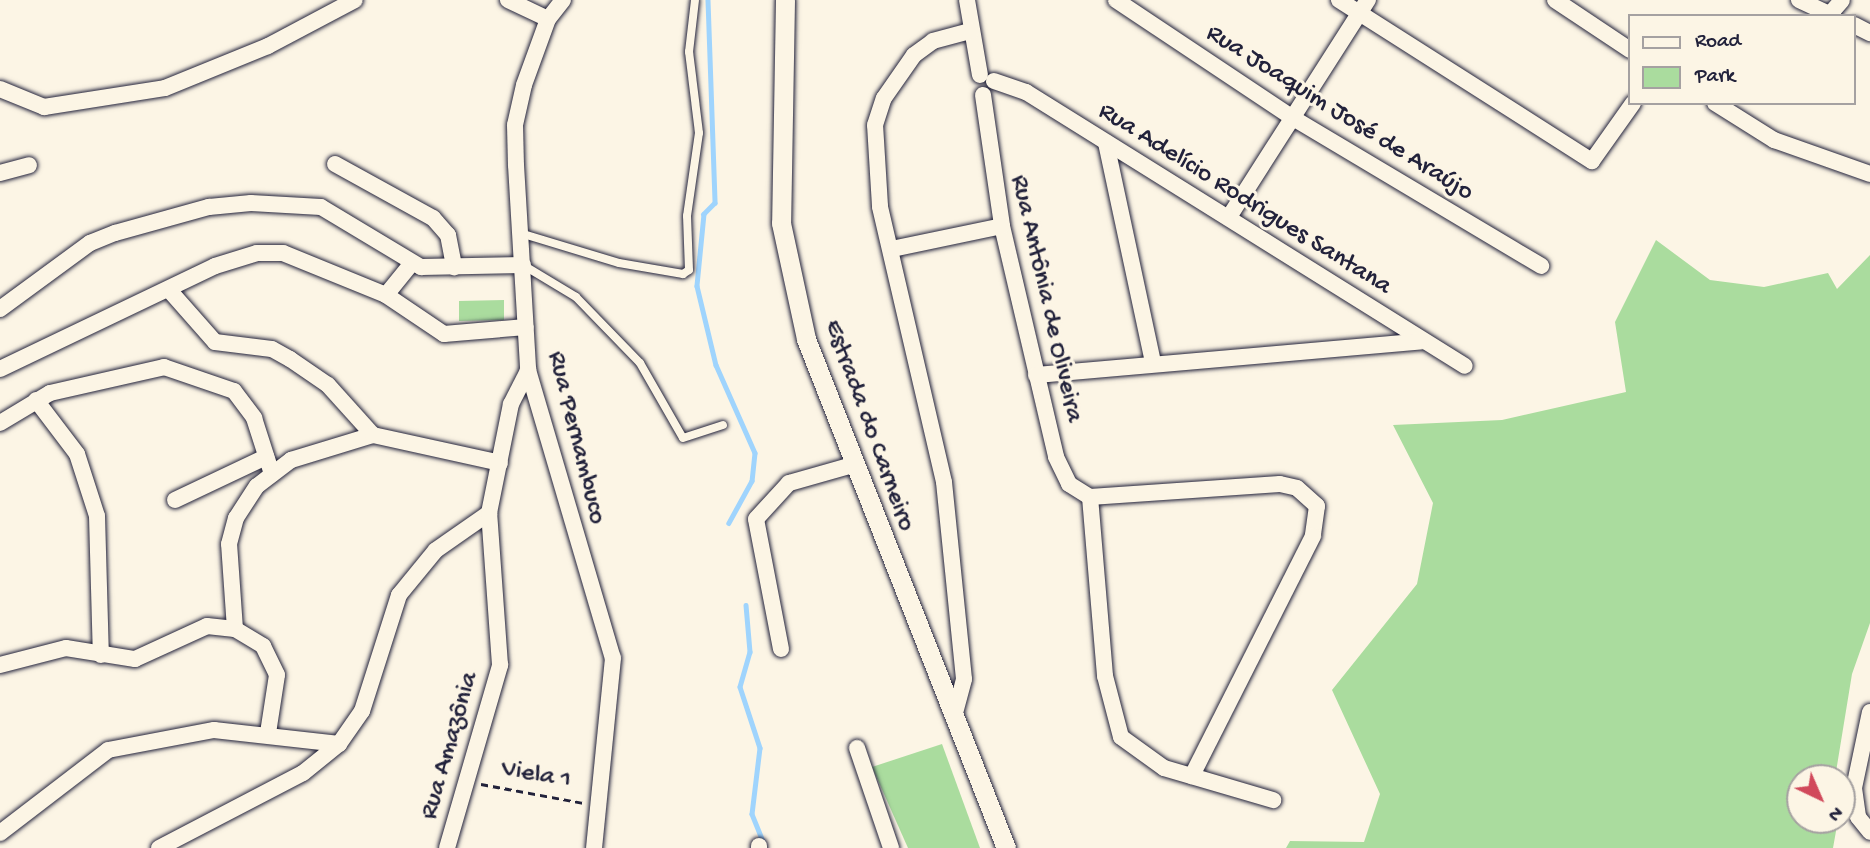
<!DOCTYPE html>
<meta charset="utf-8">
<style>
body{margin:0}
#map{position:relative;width:1870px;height:848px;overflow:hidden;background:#fcf5e5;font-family:"Gochi Hand",sans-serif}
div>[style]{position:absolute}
.green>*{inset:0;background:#aadc9e}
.stream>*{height:4.5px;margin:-2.25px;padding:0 2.25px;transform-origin:2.25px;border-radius:2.25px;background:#9fd4fd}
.path>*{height:2.5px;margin-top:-1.25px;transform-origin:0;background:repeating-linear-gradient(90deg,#22223b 0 7px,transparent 0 12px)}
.roads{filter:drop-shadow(0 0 2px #22223b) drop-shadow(0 0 2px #22223b)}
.service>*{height:8px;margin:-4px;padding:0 4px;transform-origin:4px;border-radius:4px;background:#fcf5e5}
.minor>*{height:16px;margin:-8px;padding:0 8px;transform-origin:8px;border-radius:8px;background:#fcf5e5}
.tertiary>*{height:19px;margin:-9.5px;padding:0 9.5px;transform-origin:9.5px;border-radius:9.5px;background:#fcf5e5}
span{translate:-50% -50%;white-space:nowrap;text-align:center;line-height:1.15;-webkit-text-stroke:6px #fcf5e5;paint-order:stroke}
.street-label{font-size:26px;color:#22223b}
.legend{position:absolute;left:1628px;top:14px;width:228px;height:91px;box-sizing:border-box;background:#fcf5e5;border:2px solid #a5a1a1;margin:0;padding:9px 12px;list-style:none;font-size:21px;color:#22223b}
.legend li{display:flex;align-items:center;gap:14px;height:35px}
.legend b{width:35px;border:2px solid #a5a1a1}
.north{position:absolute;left:1786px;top:764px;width:70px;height:70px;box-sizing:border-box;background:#fcf5e5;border:2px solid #a5a1a1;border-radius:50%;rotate:136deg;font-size:19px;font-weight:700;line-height:28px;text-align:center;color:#22223b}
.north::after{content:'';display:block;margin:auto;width:24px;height:32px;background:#d1495b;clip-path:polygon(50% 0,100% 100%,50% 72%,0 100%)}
</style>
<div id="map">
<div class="green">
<div style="clip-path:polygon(1656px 240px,1710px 280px,1764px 287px,1828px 273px,1837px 289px,1870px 255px,1870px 623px,1852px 674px,1835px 778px,1800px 778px,1800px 820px,1838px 820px,1833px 848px,1286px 848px,1290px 841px,1364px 842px,1380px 794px,1332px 690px,1417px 584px,1433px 503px,1393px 425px,1502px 420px,1626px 392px,1615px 322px)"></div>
<div style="clip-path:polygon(504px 300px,504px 320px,459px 321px,459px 301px)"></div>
<div style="clip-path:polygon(942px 744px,980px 848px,908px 848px,872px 767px)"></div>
</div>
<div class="stream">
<div style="left:708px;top:0;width:203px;rotate:88deg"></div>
<div style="left:715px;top:203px;width:16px;rotate:135deg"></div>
<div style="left:704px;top:214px;width:72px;rotate:95.6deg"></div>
<div style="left:697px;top:286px;width:81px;rotate:76.5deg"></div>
<div style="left:716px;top:365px;width:96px;rotate:66.1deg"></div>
<div style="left:755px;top:453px;width:28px;rotate:96deg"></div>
<div style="left:752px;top:481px;width:48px;rotate:118.7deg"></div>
<div style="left:746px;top:605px;width:47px;rotate:85.1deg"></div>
<div style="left:750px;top:652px;width:36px;rotate:106deg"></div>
<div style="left:740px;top:687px;width:64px;rotate:71.8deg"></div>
<div style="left:760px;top:748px;width:66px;rotate:96.9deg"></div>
<div style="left:752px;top:814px;width:32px;rotate:68deg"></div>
</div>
<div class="path">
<div style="left:481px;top:784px;width:105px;rotate:10.5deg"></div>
</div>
<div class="roads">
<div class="service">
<div style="left:520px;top:233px;width:103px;rotate:16.9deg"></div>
<div style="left:619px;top:263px;width:65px;rotate:9.8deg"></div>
<div style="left:683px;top:274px;width:7px;rotate:-34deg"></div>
<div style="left:689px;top:270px;width:54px;rotate:-92.1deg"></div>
<div style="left:687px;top:216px;width:84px;rotate:-81.8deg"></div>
<div style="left:699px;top:133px;width:82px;rotate:-97deg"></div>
<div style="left:689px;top:52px;width:52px;rotate:-83.4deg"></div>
<div style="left:523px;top:265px;width:62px;rotate:31.1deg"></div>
<div style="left:576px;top:297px;width:92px;rotate:45.9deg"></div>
<div style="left:640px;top:363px;width:86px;rotate:60.2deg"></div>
<div style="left:683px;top:438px;width:42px;rotate:-18deg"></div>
</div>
<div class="minor">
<div style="left:508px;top:0;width:44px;rotate:25.4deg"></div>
<div style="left:563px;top:0;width:24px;rotate:128deg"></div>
<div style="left:548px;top:19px;width:70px;rotate:110deg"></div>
<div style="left:524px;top:85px;width:41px;rotate:102.7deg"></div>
<div style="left:515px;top:125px;width:40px;rotate:88.6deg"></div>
<div style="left:516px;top:165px;width:205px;rotate:86.6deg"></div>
<div style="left:528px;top:370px;width:300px;rotate:73.6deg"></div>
<div style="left:613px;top:658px;width:191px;rotate:95.7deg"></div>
<div style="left:967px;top:0;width:76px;rotate:80.2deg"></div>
<div style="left:1116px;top:0;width:213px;rotate:33.7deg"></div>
<div style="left:1293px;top:118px;width:289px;rotate:30.8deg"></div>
<div style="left:1339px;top:0;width:300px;rotate:32.5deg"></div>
<div style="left:1592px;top:161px;width:71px;rotate:-54.7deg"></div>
<div style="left:1555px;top:0;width:90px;rotate:33.7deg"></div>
<div style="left:1799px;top:0;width:38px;rotate:25deg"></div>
<div style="left:1830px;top:14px;width:18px;rotate:-49deg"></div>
<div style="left:1854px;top:25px;width:18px;rotate:27deg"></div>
<div style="left:994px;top:81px;width:34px;rotate:19deg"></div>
<div style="left:1026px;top:92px;width:517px;rotate:31.97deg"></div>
<div style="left:0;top:89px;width:48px;rotate:22.2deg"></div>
<div style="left:44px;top:107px;width:122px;rotate:-8.9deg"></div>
<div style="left:165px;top:88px;width:111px;rotate:-22.2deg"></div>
<div style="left:268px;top:46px;width:98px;rotate:-27.9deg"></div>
<div style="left:983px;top:95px;width:132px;rotate:81.7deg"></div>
<div style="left:1002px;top:226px;width:237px;rotate:76.8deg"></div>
<div style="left:1056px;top:457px;width:30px;rotate:64deg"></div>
<div style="left:1069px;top:484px;width:25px;rotate:32deg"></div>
<div style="left:1090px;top:497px;width:190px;rotate:-3.9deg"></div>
<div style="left:1280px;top:484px;width:17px;rotate:13deg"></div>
<div style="left:1297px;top:488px;width:27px;rotate:42deg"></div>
<div style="left:1317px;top:506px;width:30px;rotate:98deg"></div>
<div style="left:1313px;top:536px;width:269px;rotate:116.8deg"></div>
<div style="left:1715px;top:103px;width:70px;rotate:32.1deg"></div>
<div style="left:1774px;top:140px;width:102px;rotate:19.5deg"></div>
<div style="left:1106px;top:143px;width:225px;rotate:77.9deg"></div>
<div style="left:335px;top:164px;width:112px;rotate:28.9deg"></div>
<div style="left:433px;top:218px;width:23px;rotate:49deg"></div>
<div style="left:448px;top:235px;width:33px;rotate:79deg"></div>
<div style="left:0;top:173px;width:30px;rotate:-15deg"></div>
<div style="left:1229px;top:217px;width:258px;rotate:-57.4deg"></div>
<div style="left:892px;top:249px;width:112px;rotate:-11.8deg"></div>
<div style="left:170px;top:291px;width:68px;rotate:48.6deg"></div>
<div style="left:215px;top:342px;width:57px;rotate:7deg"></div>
<div style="left:272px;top:349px;width:21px;rotate:29deg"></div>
<div style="left:290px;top:359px;width:46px;rotate:34.4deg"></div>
<div style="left:328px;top:385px;width:67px;rotate:48deg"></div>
<div style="left:386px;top:295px;width:40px;rotate:-51deg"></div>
<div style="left:0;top:309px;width:112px;rotate:-36.3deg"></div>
<div style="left:90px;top:243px;width:27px;rotate:-22deg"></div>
<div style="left:115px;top:233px;width:98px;rotate:-15.5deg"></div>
<div style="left:209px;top:207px;width:42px;rotate:-5.4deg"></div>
<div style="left:251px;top:203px;width:70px;rotate:3.3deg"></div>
<div style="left:321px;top:207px;width:117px;rotate:31deg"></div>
<div style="left:421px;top:267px;width:102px;rotate:-1.1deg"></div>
<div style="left:0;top:369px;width:238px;rotate:-25.6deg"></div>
<div style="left:215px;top:266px;width:44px;rotate:-17.2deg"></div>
<div style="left:257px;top:253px;width:26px"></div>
<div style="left:283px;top:253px;width:111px;rotate:22.2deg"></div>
<div style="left:386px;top:295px;width:70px;rotate:33.9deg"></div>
<div style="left:444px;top:334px;width:82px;rotate:-4.9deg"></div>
<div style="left:1036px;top:375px;width:386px;rotate:-5deg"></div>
<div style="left:36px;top:400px;width:68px;rotate:52.8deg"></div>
<div style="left:77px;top:454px;width:65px;rotate:72.1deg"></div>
<div style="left:97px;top:516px;width:139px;rotate:88.4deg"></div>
<div style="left:0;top:423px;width:58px;rotate:-31deg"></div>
<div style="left:50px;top:393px;width:117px;rotate:-12.8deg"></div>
<div style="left:164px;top:367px;width:74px;rotate:18.9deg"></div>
<div style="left:234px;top:391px;width:34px;rotate:53deg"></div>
<div style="left:254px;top:418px;width:59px;rotate:72.2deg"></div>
<div style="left:1090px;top:497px;width:180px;rotate:85.2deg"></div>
<div style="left:1105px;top:676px;width:63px;rotate:75.3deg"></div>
<div style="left:1121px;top:737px;width:53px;rotate:35.8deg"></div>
<div style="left:1164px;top:768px;width:114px;rotate:16.4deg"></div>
<div style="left:175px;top:500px;width:101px;rotate:-25.3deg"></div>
<div style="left:235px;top:629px;width:85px;rotate:-94deg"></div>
<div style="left:229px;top:544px;width:27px;rotate:-75deg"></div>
<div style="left:236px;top:518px;width:38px;rotate:-57deg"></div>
<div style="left:257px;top:486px;width:43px;rotate:-37.4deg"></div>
<div style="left:291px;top:460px;width:86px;rotate:-17deg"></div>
<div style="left:373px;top:435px;width:130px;rotate:12.4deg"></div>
<div style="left:781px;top:649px;width:132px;rotate:-100.9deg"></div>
<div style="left:756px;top:519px;width:49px;rotate:-47.5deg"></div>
<div style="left:789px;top:483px;width:70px;rotate:-15.8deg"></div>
<div style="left:0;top:665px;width:68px;rotate:-14.4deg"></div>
<div style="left:66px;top:648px;width:70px;rotate:9.1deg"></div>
<div style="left:135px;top:659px;width:79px;rotate:-24.6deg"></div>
<div style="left:207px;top:626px;width:28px;rotate:6deg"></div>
<div style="left:235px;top:629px;width:33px;rotate:31deg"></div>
<div style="left:263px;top:646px;width:32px;rotate:64deg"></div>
<div style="left:277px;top:675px;width:59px;rotate:98.8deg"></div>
<div style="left:1870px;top:712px;width:78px;rotate:101.9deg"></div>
<div style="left:1854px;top:788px;width:29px;rotate:82deg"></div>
<div style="left:1858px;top:817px;width:19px;rotate:51deg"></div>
<div style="left:955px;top:713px;width:35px;rotate:-75deg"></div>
<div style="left:964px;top:679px;width:198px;rotate:-95.8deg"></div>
<div style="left:944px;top:482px;width:283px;rotate:-103.1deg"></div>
<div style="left:880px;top:206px;width:81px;rotate:-93.5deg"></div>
<div style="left:875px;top:125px;width:28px;rotate:-72deg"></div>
<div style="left:884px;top:98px;width:52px;rotate:-55.1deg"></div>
<div style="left:914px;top:55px;width:24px;rotate:-36deg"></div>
<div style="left:933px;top:41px;width:39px;rotate:-15deg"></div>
<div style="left:857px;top:748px;width:106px;rotate:71.2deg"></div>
<div style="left:0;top:833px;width:136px;rotate:-37.5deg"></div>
<div style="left:108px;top:750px;width:108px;rotate:-10.7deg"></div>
<div style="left:214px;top:730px;width:126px;rotate:6.4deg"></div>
<div style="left:159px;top:848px;width:162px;rotate:-27.5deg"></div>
<div style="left:303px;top:773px;width:46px;rotate:-38.9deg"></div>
<div style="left:339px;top:744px;width:40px;rotate:-55.1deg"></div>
<div style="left:362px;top:711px;width:122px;rotate:-72.3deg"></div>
<div style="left:399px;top:595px;width:58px;rotate:-50.6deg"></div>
<div style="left:436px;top:550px;width:65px;rotate:-34.9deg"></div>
<div style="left:447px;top:848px;width:191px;rotate:-73.8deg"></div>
<div style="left:500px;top:665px;width:152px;rotate:-94.1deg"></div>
<div style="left:489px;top:513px;width:111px;rotate:-78.6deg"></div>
<div style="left:511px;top:404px;width:38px;rotate:-63deg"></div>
<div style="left:759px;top:848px;width:2px;rotate:-90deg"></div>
</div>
<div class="tertiary">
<div style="left:785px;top:0;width:223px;rotate:91deg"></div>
<div style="left:781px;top:223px;width:119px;rotate:77.8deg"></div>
<div style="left:806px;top:339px;width:547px;rotate:68.55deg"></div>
</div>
</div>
<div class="street-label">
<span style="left:1339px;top:114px;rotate:32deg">Rua Joaquim José de Araújo</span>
<span style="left:1244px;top:200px;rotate:32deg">Rua Adelício Rodrigues Santana</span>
<span style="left:1045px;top:299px;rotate:77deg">Rua Antônia de Oliveira</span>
<span style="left:868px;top:426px;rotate:70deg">Estrada do Carneiro</span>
<span style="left:575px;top:438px;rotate:76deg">Rua Pernambuco</span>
<span style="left:451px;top:746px;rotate:-74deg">Rua Amazônia</span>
<span style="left:536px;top:776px;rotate:10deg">Viela 1</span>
</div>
<ul class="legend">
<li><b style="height:9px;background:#fcf5e5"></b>Road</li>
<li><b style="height:19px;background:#aadc9e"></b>Park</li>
</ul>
<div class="north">N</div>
</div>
